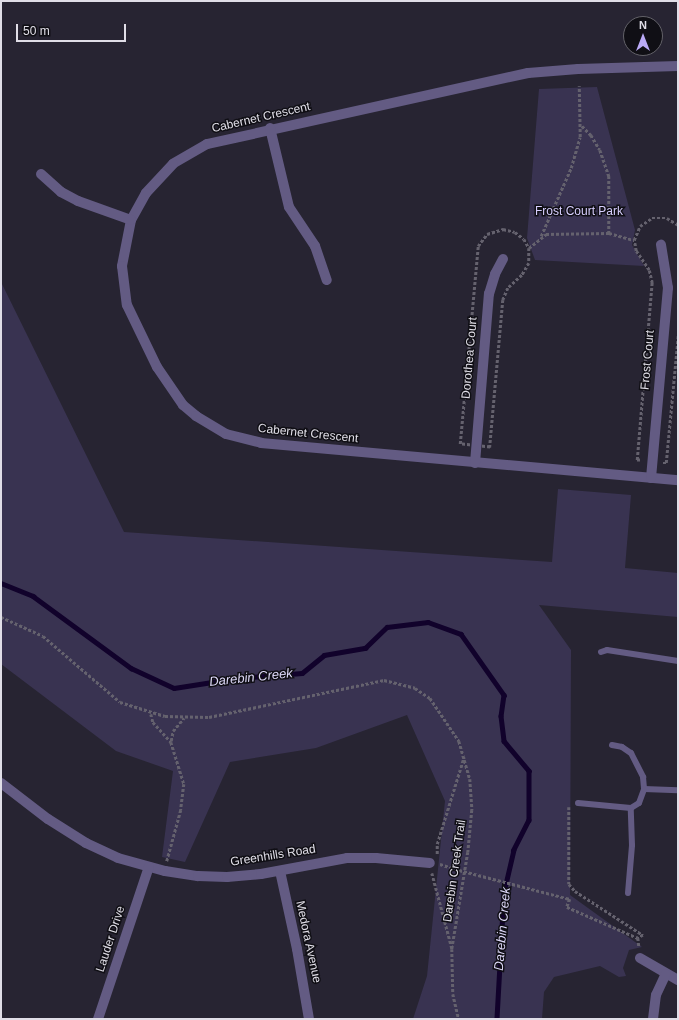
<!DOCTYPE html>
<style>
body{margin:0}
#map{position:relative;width:679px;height:1020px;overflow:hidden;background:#272432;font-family:Arial,sans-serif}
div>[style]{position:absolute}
.green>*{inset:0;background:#393351}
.stream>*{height:4.5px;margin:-2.25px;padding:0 2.25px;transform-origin:2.25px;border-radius:2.25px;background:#11022b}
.path>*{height:2.5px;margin-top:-1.25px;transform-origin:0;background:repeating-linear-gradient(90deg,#65626e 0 3px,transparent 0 5px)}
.service>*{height:6px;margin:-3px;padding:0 3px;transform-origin:3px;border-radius:3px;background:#635b83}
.minor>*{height:10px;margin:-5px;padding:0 5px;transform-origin:5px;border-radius:5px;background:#635b83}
.path-bridge>*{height:2.5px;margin-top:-1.25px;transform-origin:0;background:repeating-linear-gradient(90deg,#65626e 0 3px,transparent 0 5px)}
span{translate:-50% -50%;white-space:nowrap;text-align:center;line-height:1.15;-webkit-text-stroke:3px #100f15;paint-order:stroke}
.street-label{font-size:12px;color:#e0dee7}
.park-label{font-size:12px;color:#d7cefe}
.water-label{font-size:13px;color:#ded9f9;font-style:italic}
.frame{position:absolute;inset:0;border:2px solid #e0dee7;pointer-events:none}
.north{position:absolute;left:623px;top:16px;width:40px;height:40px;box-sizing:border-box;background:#100f15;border:1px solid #636269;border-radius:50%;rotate:0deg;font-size:11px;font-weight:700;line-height:16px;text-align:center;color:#e0dee7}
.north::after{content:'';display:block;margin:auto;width:14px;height:18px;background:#baaaf7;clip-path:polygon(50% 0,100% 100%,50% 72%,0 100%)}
.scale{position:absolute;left:16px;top:24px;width:110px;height:18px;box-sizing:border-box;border:2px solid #e0dee7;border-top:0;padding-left:5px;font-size:12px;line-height:14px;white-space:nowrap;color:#e0dee7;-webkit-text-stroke:3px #100f15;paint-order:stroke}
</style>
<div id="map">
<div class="green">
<div style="clip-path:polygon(597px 87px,635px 230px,632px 245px,644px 266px,535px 260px,527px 238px,539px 89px)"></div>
<div style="clip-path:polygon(1px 282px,124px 532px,552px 562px,558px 489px,631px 495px,625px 568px,678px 573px,678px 617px,539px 605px,571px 650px,570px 895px,642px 947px,629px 950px,623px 968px,626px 976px,619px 977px,600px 966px,554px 977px,544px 992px,542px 1019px,413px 1019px,427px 976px,445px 801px,407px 715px,316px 748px,230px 762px,185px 862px,162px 857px,173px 771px,116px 751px,1px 664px)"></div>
</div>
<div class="stream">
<div style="left:1px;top:583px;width:35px;rotate:22deg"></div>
<div style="left:33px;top:596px;width:122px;rotate:36.3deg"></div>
<div style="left:131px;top:668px;width:47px;rotate:24.9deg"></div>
<div style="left:174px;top:688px;width:64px;rotate:-9deg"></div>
<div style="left:237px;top:678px;width:65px;rotate:-4.4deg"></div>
<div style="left:302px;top:673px;width:28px;rotate:-39deg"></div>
<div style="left:324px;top:655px;width:42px;rotate:-9.7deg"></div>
<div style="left:365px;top:648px;width:30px;rotate:-44deg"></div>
<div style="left:387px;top:627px;width:41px;rotate:-7deg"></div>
<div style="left:428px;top:622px;width:35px;rotate:20deg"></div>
<div style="left:461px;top:634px;width:75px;rotate:54.8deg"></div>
<div style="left:504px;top:695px;width:21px;rotate:98deg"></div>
<div style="left:501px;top:716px;width:25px;rotate:83deg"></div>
<div style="left:504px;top:741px;width:39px;rotate:50deg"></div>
<div style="left:529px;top:771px;width:49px;rotate:90deg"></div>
<div style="left:529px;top:820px;width:34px;rotate:117deg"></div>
<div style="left:514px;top:850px;width:44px;rotate:103.1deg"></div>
<div style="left:504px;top:893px;width:126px;rotate:93.2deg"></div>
</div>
<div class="path">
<div style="left:582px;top:126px;width:13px;rotate:45deg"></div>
<div style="left:591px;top:135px;width:17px;rotate:59deg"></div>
<div style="left:600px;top:150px;width:28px;rotate:71deg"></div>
<div style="left:609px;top:176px;width:57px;rotate:90deg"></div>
<div style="left:503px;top:229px;width:12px;rotate:14deg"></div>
<div style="left:515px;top:232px;width:11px;rotate:38deg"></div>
<div style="left:524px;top:239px;width:10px;rotate:61deg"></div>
<div style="left:529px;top:248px;width:15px;rotate:90deg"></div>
<div style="left:529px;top:263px;width:14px;rotate:120deg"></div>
<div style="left:522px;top:275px;width:19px;rotate:137deg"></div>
<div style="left:508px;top:288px;width:13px;rotate:113deg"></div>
<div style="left:503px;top:300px;width:148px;rotate:95.1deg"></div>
<div style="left:490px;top:447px;width:30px;rotate:-174deg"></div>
<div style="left:460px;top:444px;width:199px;rotate:-84.8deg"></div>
<div style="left:478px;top:246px;width:15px;rotate:-53deg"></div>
<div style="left:487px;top:234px;width:17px;rotate:-17deg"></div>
<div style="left:541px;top:236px;width:74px;rotate:-66.2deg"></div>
<div style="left:571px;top:168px;width:32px;rotate:-74deg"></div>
<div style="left:580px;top:137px;width:51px;rotate:-91.1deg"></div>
<div style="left:529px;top:248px;width:22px;rotate:-39deg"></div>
<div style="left:546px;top:234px;width:63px;rotate:-0.9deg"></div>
<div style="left:609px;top:233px;width:26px;rotate:16deg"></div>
<div style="left:640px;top:460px;width:3px;rotate:180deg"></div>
<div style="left:637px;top:460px;width:178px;rotate:-85.2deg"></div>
<div style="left:652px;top:283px;width:13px;rotate:-103deg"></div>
<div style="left:649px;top:270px;width:23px;rotate:-124deg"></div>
<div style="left:636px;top:251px;width:11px;rotate:-100deg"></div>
<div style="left:634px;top:240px;width:15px;rotate:-67deg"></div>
<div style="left:640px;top:226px;width:14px;rotate:-34deg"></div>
<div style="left:652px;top:218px;width:15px"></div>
<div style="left:667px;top:218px;width:13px;rotate:32deg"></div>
<div style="left:663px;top:463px;width:3px"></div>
<div style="left:666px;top:463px;width:128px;rotate:-84.6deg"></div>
<div style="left:1px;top:617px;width:46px;rotate:24.3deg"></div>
<div style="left:43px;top:636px;width:101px;rotate:40.6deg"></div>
<div style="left:120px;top:702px;width:47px;rotate:17.3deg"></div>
<div style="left:165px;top:716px;width:44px;rotate:1.3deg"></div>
<div style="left:209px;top:717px;width:179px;rotate:-11.9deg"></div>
<div style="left:384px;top:680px;width:32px;rotate:14deg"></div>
<div style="left:415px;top:688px;width:18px;rotate:34deg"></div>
<div style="left:430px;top:698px;width:52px;rotate:56deg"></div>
<div style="left:459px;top:741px;width:40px;rotate:74deg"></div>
<div style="left:470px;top:779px;width:31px;rotate:86deg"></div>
<div style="left:472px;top:810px;width:42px;rotate:95.4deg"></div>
<div style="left:468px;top:852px;width:98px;rotate:99.4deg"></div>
<div style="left:452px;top:949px;width:45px;rotate:88.7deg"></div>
<div style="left:453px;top:994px;width:26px;rotate:77deg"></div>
<div style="left:151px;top:714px;width:8px;rotate:76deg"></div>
<div style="left:153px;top:722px;width:27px;rotate:48deg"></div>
<div style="left:171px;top:742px;width:44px;rotate:72.8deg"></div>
<div style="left:184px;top:784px;width:26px;rotate:97deg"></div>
<div style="left:181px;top:810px;width:53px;rotate:105.4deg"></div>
<div style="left:171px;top:741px;width:10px;rotate:-79deg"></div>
<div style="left:173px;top:731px;width:17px;rotate:-50deg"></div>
<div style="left:569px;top:807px;width:77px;rotate:90deg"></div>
<div style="left:569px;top:884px;width:9px;rotate:49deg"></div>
<div style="left:575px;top:891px;width:81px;rotate:32.9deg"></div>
<div style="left:643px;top:935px;width:6px;rotate:149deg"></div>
<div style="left:437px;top:854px;width:10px;rotate:-90deg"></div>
<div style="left:437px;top:844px;width:91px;rotate:-72.8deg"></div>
<div style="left:440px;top:864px;width:20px;rotate:18deg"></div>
<div style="left:432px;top:873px;width:78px;rotate:75.1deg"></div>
<div style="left:566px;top:898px;width:4px;rotate:14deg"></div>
<div style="left:570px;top:899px;width:9px;rotate:111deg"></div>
<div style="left:567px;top:907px;width:77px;rotate:23.6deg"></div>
<div style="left:638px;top:938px;width:8px;rotate:83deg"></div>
</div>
<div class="service">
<div style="left:601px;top:652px;width:6px;rotate:-18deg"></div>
<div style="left:607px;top:650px;width:72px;rotate:8.8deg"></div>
<div style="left:612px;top:745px;width:10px;rotate:11deg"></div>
<div style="left:622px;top:747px;width:11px;rotate:34deg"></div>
<div style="left:631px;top:753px;width:27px;rotate:63deg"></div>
<div style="left:643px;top:777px;width:12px;rotate:85deg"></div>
<div style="left:578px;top:803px;width:53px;rotate:5.4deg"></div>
<div style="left:631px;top:808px;width:9px;rotate:-32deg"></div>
<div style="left:639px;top:803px;width:15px;rotate:-70deg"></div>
<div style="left:644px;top:789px;width:34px;rotate:2deg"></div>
<div style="left:628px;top:893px;width:48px;rotate:-85.2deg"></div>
<div style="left:632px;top:845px;width:37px;rotate:-92deg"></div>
</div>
<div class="minor">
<div style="left:678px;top:66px;width:100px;rotate:178.3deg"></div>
<div style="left:578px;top:69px;width:50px;rotate:175.4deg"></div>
<div style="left:528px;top:73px;width:329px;rotate:167.5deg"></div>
<div style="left:207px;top:144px;width:39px;rotate:150deg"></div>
<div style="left:173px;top:164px;width:40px;rotate:133deg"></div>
<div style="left:146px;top:193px;width:31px;rotate:119deg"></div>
<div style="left:131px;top:220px;width:47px;rotate:101.1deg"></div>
<div style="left:122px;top:266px;width:39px;rotate:83deg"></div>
<div style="left:127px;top:305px;width:69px;rotate:64.2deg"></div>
<div style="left:157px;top:367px;width:46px;rotate:55.6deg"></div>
<div style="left:183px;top:405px;width:17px;rotate:40deg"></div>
<div style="left:196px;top:416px;width:35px;rotate:31deg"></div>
<div style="left:226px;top:434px;width:36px;rotate:14deg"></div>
<div style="left:261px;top:443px;width:419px;rotate:5.1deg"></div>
<div style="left:270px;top:128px;width:81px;rotate:76.5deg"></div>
<div style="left:289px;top:207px;width:47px;rotate:56.3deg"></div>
<div style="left:315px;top:246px;width:36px;rotate:71deg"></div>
<div style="left:41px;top:174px;width:27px;rotate:42deg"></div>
<div style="left:61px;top:192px;width:19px;rotate:28deg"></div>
<div style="left:78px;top:201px;width:56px;rotate:19.7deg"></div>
<div style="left:475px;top:463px;width:170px;rotate:-85.3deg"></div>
<div style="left:489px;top:294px;width:21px;rotate:-73deg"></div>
<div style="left:495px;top:274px;width:17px;rotate:-62deg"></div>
<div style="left:651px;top:478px;width:191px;rotate:-84.9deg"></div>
<div style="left:668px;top:288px;width:44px;rotate:-99.2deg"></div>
<div style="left:1px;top:783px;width:59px;rotate:37.5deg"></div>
<div style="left:48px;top:819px;width:45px;rotate:32.3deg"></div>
<div style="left:86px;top:843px;width:35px;rotate:25deg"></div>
<div style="left:118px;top:858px;width:49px;rotate:15.5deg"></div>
<div style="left:165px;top:871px;width:33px;rotate:9deg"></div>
<div style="left:198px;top:876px;width:29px;rotate:2deg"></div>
<div style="left:227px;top:877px;width:34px;rotate:-5deg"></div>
<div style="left:261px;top:874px;width:87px;rotate:-10.5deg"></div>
<div style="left:347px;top:858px;width:29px"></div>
<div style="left:376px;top:858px;width:54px;rotate:5.3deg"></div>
<div style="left:280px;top:871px;width:80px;rotate:77.7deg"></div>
<div style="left:297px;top:949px;width:71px;rotate:80.3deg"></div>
<div style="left:640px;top:958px;width:44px;rotate:30.1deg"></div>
<div style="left:98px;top:1019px;width:160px;rotate:-71.5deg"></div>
<div style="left:653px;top:1019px;width:24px;rotate:-83deg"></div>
<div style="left:656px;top:995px;width:23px;rotate:-65deg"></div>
</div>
<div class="path-bridge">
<div style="left:459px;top:870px;width:111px;rotate:14.7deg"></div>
</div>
<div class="street-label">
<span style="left:261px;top:118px;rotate:-13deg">Cabernet Crescent</span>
<span style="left:470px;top:358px;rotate:-85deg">Dorothea Court</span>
<span style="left:648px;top:360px;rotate:-85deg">Frost Court</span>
<span style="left:308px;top:434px;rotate:6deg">Cabernet Crescent</span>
<span style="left:273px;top:856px;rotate:-9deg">Greenhills Road</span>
<span style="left:455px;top:871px;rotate:-82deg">Darebin Creek Trail</span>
<span style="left:111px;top:939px;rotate:-72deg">Lauder Drive</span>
<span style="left:308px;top:942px;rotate:78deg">Medora Avenue</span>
</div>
<div class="park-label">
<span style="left:579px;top:212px">Frost Court Park</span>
</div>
<div class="water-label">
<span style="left:251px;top:678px;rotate:-6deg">Darebin Creek</span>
<span style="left:503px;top:929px;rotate:-85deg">Darebin Creek</span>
</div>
<div class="frame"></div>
<div class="north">N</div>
<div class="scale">50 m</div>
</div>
